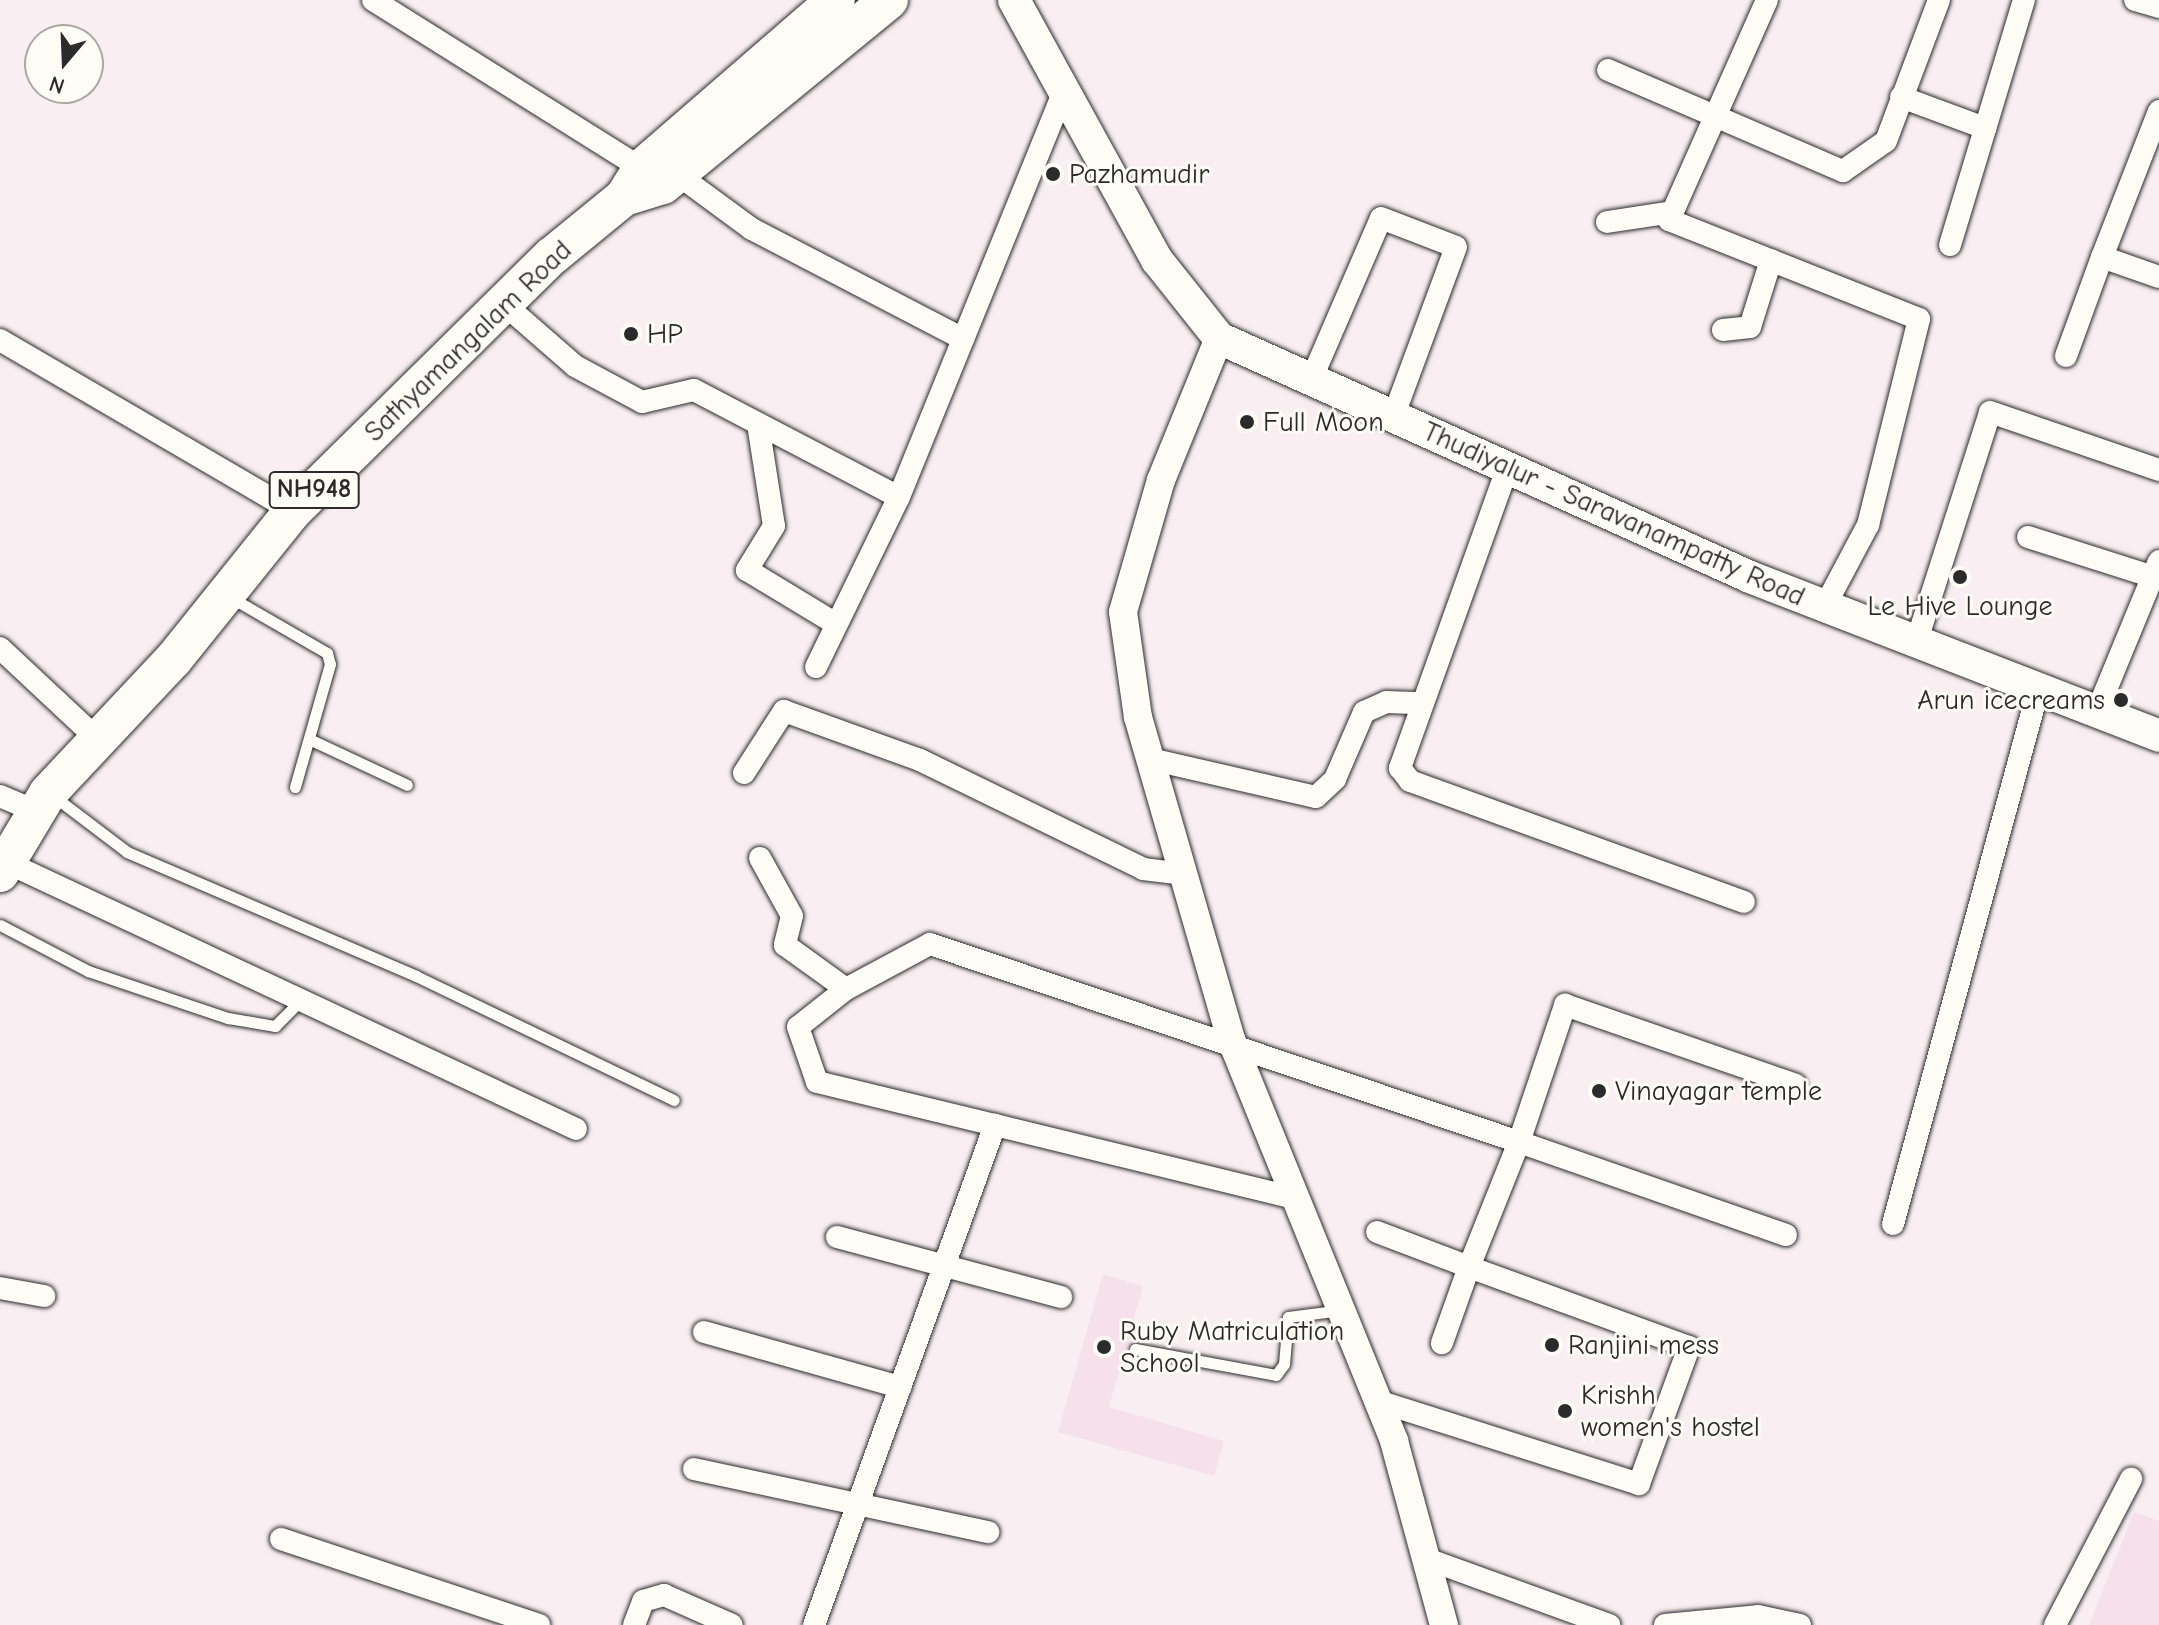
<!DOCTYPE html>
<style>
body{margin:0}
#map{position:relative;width:2159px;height:1625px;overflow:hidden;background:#f9eff2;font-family:"Comic Neue",sans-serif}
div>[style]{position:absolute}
.built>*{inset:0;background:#f5e0ec}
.roads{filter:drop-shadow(0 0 2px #2b2b2b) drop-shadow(0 0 2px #2b2b2b)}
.service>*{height:11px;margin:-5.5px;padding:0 5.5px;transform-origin:5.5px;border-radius:5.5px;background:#fdfcf7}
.minor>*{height:22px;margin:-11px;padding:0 11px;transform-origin:11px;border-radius:11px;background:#fdfcf7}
.tertiary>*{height:28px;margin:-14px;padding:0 14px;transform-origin:14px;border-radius:14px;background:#fdfcf7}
.secondary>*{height:32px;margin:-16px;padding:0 16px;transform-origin:16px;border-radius:16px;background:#fdfcf7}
.trunk>*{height:38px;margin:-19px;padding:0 19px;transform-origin:19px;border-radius:19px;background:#fdfcf7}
.dots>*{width:22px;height:22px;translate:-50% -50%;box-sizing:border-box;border:4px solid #fdfcf7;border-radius:50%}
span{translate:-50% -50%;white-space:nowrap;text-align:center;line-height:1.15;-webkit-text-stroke:6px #fdfcf7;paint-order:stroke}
.shield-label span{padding:2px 6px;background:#fdfcf7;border:2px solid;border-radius:6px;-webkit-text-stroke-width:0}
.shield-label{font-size:26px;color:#2b2b2b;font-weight:700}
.poi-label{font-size:28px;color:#2b2b2b}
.left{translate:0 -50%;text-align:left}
.right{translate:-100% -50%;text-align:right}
.street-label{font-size:28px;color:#2b2b2b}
.north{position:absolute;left:24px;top:24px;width:80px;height:80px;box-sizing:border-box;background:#fdfcf7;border:2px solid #a9a8a5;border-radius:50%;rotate:199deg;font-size:22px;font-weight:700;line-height:32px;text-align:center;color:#2b2b2b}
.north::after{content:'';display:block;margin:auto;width:28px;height:36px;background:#2b2b2b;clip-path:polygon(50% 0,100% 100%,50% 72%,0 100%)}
</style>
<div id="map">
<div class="built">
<div style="clip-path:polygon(1103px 1274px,1143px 1286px,1109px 1407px,1224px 1441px,1214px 1476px,1058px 1432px)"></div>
<div style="clip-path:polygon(2134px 1512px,2159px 1521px,2159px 1625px,2089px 1625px)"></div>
</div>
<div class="roads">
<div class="service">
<div style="left:230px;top:597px;width:112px;rotate:30deg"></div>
<div style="left:327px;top:653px;width:11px;rotate:75deg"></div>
<div style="left:330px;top:664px;width:128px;rotate:105.9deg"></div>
<div style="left:309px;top:739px;width:108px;rotate:25.1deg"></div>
<div style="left:52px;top:795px;width:94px;rotate:37.2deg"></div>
<div style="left:127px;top:852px;width:314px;rotate:23.2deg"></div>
<div style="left:416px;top:976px;width:286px;rotate:25.7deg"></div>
<div style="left:0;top:925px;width:99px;rotate:27.6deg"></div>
<div style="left:88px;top:971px;width:148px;rotate:18.6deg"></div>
<div style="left:228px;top:1018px;width:48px;rotate:9.7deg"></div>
<div style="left:275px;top:1026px;width:34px;rotate:-45deg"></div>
<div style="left:1135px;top:1349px;width:143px;rotate:10.4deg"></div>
<div style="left:1276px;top:1375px;width:14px;rotate:-54deg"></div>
<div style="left:1284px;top:1364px;width:47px;rotate:-85.1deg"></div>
<div style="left:1288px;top:1317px;width:53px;rotate:-7.5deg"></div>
</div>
<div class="minor">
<div style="left:373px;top:0;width:327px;rotate:32.1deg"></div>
<div style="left:1767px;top:0;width:241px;rotate:114deg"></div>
<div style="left:1669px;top:220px;width:269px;rotate:21.6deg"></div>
<div style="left:1919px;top:319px;width:212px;rotate:103.9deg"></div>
<div style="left:1868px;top:525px;width:92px;rotate:118deg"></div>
<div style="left:2135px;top:0;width:25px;rotate:16deg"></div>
<div style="left:1608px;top:70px;width:256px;rotate:23.3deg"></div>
<div style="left:1843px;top:171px;width:52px;rotate:-34.9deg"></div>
<div style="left:1886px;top:141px;width:151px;rotate:-69.4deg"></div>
<div style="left:1901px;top:97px;width:90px;rotate:20.3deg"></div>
<div style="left:2159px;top:111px;width:157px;rotate:111.3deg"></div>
<div style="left:2102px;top:257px;width:60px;rotate:19.3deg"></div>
<div style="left:677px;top:174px;width:93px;rotate:36.3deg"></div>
<div style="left:752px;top:229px;width:238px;rotate:27.5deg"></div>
<div style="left:1607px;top:222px;width:66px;rotate:-8.7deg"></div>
<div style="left:1950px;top:245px;width:256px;rotate:-73.2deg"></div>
<div style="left:504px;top:304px;width:94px;rotate:41.1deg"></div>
<div style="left:575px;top:366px;width:76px;rotate:28.2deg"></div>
<div style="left:642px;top:402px;width:53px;rotate:-13deg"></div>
<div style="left:694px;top:390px;width:231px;rotate:27.6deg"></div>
<div style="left:1723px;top:330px;width:27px;rotate:-6deg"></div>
<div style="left:1750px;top:327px;width:70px;rotate:-72.6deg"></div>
<div style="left:0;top:340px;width:339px;rotate:30.3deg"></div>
<div style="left:2066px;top:356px;width:105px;rotate:-70deg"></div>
<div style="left:1311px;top:380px;width:176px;rotate:-66.6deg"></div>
<div style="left:1381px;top:218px;width:80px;rotate:21.1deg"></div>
<div style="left:1456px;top:247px;width:181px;rotate:110.3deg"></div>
<div style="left:758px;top:424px;width:103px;rotate:81.1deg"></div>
<div style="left:774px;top:526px;width:52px;rotate:121.5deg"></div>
<div style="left:747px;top:570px;width:104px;rotate:31.2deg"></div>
<div style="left:1507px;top:469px;width:318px;rotate:109.7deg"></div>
<div style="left:1400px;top:768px;width:16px;rotate:52deg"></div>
<div style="left:1410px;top:781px;width:355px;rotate:19.9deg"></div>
<div style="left:2028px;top:537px;width:131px;rotate:17.7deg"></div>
<div style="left:1917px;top:640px;width:239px;rotate:-72.2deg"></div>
<div style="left:1990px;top:412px;width:179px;rotate:18.9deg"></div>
<div style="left:0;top:648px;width:130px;rotate:43.1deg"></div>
<div style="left:816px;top:667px;width:189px;rotate:-64deg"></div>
<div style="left:899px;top:497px;width:435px;rotate:-67.9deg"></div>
<div style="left:2098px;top:709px;width:160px;rotate:-67.6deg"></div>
<div style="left:1150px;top:759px;width:170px;rotate:12.9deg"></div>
<div style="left:1316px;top:797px;width:26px;rotate:-43deg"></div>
<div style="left:1335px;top:779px;width:73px;rotate:-66.6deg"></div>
<div style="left:1364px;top:712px;width:24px;rotate:-24deg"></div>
<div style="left:1386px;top:702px;width:35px;rotate:2deg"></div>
<div style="left:744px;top:773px;width:74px;rotate:-57.2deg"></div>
<div style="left:784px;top:711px;width:145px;rotate:19.8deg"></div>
<div style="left:920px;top:760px;width:248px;rotate:26deg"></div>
<div style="left:1143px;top:869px;width:40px;rotate:7.1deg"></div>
<div style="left:0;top:796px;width:38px;rotate:23deg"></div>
<div style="left:760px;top:858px;width:66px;rotate:61.1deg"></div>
<div style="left:792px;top:916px;width:30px;rotate:104deg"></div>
<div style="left:785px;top:945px;width:75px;rotate:35.8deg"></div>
<div style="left:846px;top:989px;width:61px;rotate:141.6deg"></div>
<div style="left:798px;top:1027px;width:58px;rotate:70.9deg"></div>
<div style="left:817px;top:1082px;width:183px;rotate:13.6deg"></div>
<div style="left:8px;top:863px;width:627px;rotate:25.09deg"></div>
<div style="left:846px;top:989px;width:95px;rotate:-28.2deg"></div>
<div style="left:930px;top:944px;width:621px;rotate:18.58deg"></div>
<div style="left:1519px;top:1142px;width:135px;rotate:111.8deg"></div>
<div style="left:1469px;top:1267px;width:234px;rotate:20deg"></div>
<div style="left:1689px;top:1347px;width:146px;rotate:110.1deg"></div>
<div style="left:1639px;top:1484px;width:274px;rotate:-162.4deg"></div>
<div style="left:1893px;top:1224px;width:556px;rotate:-74.79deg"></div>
<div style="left:1377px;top:1232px;width:98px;rotate:20.8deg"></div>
<div style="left:1469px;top:1267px;width:81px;rotate:109.6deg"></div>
<div style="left:1786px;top:1235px;width:283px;rotate:-160.8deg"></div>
<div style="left:1519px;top:1142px;width:145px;rotate:-71.4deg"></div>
<div style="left:1565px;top:1005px;width:244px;rotate:19.1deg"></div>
<div style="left:837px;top:1237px;width:232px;rotate:15deg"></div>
<div style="left:0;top:1288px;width:45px;rotate:10.3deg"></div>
<div style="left:704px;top:1332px;width:204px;rotate:15.7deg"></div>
<div style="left:694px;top:1469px;width:301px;rotate:12.1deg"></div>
<div style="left:281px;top:1539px;width:272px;rotate:18.4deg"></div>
<div style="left:1427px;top:1559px;width:194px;rotate:19.9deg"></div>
<div style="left:634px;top:1625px;width:26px;rotate:-69deg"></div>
<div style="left:643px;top:1601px;width:22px;rotate:-16deg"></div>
<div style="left:664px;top:1595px;width:74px;rotate:23.8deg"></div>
<div style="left:814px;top:1625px;width:532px;rotate:-70.1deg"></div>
<div style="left:995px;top:1125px;width:312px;rotate:13.7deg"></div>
<div style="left:1665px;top:1625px;width:93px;rotate:-5.5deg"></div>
<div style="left:1758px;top:1616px;width:43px;rotate:12.1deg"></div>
<div style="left:2055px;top:1625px;width:165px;rotate:-62.5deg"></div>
</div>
<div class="tertiary">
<div style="left:1219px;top:338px;width:153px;rotate:112.2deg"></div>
<div style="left:1161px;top:480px;width:137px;rotate:106.1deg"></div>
<div style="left:1123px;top:612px;width:106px;rotate:81.9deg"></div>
<div style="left:1138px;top:717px;width:335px;rotate:73.9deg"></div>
<div style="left:1231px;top:1039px;width:434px;rotate:67.9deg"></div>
<div style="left:1394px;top:1441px;width:191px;rotate:74.8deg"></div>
</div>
<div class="secondary">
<div style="left:1014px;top:0;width:297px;rotate:61.2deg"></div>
<div style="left:1157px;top:260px;width:100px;rotate:51.5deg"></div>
<div style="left:1219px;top:338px;width:582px;rotate:24.23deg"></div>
<div style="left:1750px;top:577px;width:439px;rotate:21.2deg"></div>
</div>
<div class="trunk">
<div style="left:624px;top:197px;width:36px;rotate:-58deg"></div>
<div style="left:643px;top:167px;width:255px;rotate:-40.9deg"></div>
<div style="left:0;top:873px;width:93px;rotate:-59deg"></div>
<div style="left:48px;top:793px;width:183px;rotate:-46.8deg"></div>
<div style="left:173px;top:660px;width:191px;rotate:-51.2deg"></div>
<div style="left:293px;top:511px;width:363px;rotate:-44.6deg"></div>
<div style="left:552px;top:256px;width:93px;rotate:-39.3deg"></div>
<div style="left:624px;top:197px;width:41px;rotate:-17.1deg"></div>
<div style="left:663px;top:185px;width:292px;rotate:-39.3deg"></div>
</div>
</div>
<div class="dots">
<div style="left:1053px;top:174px;background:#2b2b2b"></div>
<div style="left:631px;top:334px;background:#2b2b2b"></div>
<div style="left:1247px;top:422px;background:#2b2b2b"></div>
<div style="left:1960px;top:577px;background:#2b2b2b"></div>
<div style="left:2121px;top:700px;background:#2b2b2b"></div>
<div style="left:1599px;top:1091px;background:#2b2b2b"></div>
<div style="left:1552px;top:1345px;background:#2b2b2b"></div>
<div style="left:1104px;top:1347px;background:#2b2b2b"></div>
<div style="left:1565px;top:1411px;background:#2b2b2b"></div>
</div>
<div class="shield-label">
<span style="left:314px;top:490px">NH948</span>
</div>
<div class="poi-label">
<span class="left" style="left:1069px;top:174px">Pazhamudir</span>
<span class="left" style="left:647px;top:334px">HP</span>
<span class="left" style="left:1263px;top:422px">Full Moon</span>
<span style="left:1960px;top:606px">Le Hive Lounge</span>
<span class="right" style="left:2105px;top:700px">Arun icecreams</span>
<span class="left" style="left:1615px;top:1091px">Vinayagar temple</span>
<span class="left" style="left:1120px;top:1347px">Ruby Matriculation<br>School</span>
<span class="left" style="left:1568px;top:1345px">Ranjini mess</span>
<span class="left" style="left:1581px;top:1411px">Krishh<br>women's hostel</span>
</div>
<div class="street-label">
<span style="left:468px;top:341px;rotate:-44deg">Sathyamangalam Road</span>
<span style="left:1614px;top:514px;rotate:24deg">Thudiyalur - Saravanampatty Road</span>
</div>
<div class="north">N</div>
</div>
